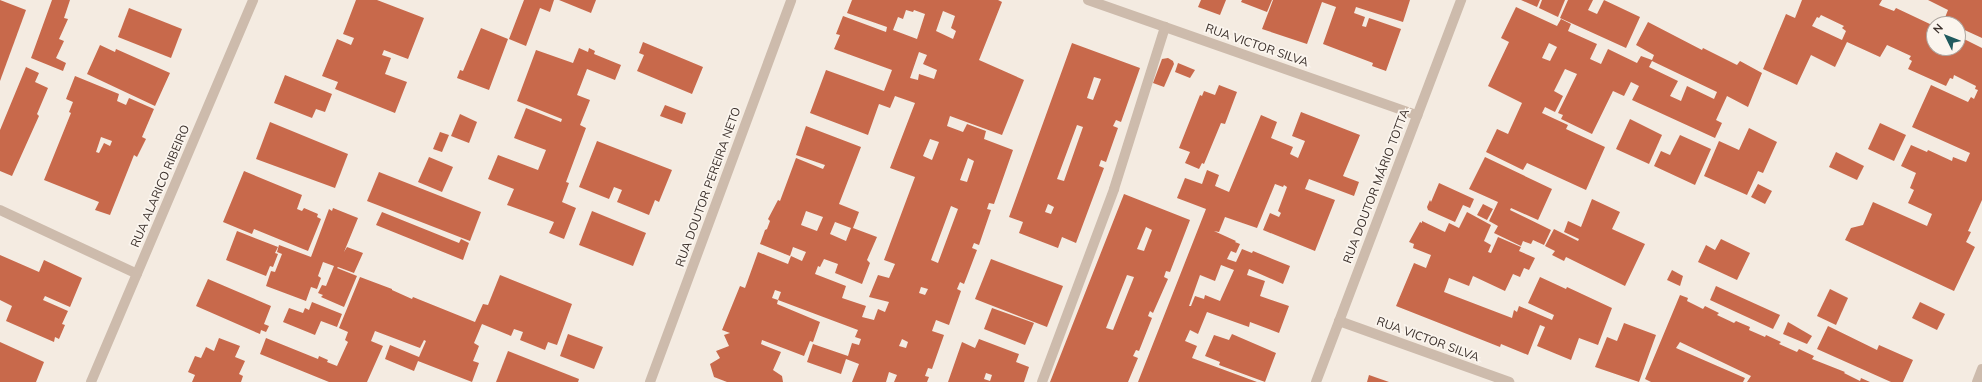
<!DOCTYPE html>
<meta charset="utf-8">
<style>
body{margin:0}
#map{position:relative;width:1982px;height:382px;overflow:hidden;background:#f4ebe1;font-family:Mulish,sans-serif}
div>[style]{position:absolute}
.building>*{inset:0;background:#c8694b}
.minor>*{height:10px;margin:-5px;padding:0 5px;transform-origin:5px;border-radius:5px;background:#cdbbac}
span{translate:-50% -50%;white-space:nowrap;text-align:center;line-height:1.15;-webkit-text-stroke:3.5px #fbf5ee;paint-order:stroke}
.street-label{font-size:12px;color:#3b302b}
.north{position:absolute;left:1926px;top:16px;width:40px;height:40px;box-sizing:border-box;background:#fbf5ee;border:1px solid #aea6a0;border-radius:50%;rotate:313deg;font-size:11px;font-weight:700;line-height:16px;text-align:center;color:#3b302b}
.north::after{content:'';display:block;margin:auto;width:14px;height:18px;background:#1f5a5e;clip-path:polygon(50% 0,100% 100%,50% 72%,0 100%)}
</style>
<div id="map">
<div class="building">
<div style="clip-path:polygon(0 0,26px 10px,0 81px)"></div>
<div style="clip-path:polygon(52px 0,70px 0,64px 18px,68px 19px,59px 39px,64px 41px,56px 58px,66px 63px,63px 71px,31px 58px)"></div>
<div style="clip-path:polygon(356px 0,377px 0,424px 18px,408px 59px,384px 50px,382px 55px,391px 58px,385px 74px,407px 82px,395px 113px,335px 89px,338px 82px,322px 76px,337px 39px,351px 45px,354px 38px,343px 34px)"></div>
<div style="clip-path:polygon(524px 0,554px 0,550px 12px,540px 8px,526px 46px,509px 39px)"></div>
<div style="clip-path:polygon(559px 0,596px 0,591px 13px)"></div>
<div style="clip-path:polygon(evenodd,852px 0,998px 0,1002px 2px,979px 60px,1024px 80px,1002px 135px,950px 116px,947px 126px,963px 132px,967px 124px,986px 131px,984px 139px,1013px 150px,994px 204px,989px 203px,987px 209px,991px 210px,979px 245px,974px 243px,972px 248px,977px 250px,964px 284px,960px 282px,957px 289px,961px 291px,949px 325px,936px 320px,932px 331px,944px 335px,932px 369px,928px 368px,925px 376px,929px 377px,927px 382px,894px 382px,897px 375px,889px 372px,886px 382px,852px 382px,859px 364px,846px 359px,841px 374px,807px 362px,813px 344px,848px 356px,852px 343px,859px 345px,861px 339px,855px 337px,858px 330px,778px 300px,777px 304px,820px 322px,813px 342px,810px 341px,804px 356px,762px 340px,761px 344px,781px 352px,773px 370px,782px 376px,783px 382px,727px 382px,714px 377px,710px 364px,720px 358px,716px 351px,729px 346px,724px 335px,730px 333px,722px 330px,740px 286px,745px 288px,758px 252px,788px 264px,791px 256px,802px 261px,806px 252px,793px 247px,790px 256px,760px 244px,765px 230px,767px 229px,770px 221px,768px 219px,778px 200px,780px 201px,796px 158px,823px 169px,825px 165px,796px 155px,806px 126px,861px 147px,839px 204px,859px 212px,853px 228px,877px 237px,867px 260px,870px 263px,862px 284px,835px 273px,838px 264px,824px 259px,820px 267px,818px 266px,815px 274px,846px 286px,842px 298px,866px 306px,862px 317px,874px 320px,878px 309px,885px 312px,889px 302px,869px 297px,878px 275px,889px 278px,895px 264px,884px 260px,915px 177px,890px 168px,915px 103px,895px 96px,890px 108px,879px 104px,868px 135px,810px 113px,826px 70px,884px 91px,892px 70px,834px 49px,840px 35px,836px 34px,843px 16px,886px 32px,887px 27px,847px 13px,852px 0,906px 10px,913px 12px,914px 10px,925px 14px,917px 39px,893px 30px,898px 17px,903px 19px,906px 10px,852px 0,943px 11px,955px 16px,951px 28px,956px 31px,953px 39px,936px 31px,943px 11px,852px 0,919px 52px,927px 55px,923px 64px,937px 70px,934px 79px,919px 74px,918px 80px,910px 78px,919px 52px,852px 0,930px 139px,939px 142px,932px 160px,923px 156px,930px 139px,852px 0,968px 158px,974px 161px,967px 182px,960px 180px,968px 158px,852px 0,951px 206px,958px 209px,938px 263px,931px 260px,951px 206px,852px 0,806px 211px,823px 217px,817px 231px,801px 225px,806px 211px,852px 0,835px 222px,851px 228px,846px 241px,830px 234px,835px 222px,852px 0,921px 287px,928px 289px,925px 295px,919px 293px,921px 287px,852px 0,775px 290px,781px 292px,778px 300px,772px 298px,775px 290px,852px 0,902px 339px,908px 342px,906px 348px,899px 346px,902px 339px)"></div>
<div style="clip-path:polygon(1201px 0,1226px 0,1220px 15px,1198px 7px)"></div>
<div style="clip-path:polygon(1242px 0,1272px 0,1267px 12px,1241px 2px)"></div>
<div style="clip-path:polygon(1273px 0,1410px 0,1403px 22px,1356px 7px,1354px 13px,1365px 17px,1362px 26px,1366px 27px,1369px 18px,1401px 29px,1386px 71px,1372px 66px,1373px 63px,1323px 44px,1336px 7px,1322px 2px,1307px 44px,1262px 29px)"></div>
<div style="clip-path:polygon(1521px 0,1540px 0,1537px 7px)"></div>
<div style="clip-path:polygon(1542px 0,1565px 0,1558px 17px,1539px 8px)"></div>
<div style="clip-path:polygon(1568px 0,1593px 0,1588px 10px,1597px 14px,1604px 0,1640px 17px,1626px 48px,1560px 18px)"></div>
<div style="clip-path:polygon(evenodd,1802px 0,1882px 0,1879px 5px,1881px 6px,1894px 11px,1896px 8px,1932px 25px,1931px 28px,1934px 29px,1934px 48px,1958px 48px,1958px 40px,1960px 41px,1962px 38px,1982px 48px,1982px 200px,1968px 231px,1971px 232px,1966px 242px,1975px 247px,1954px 291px,1845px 240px,1851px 228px,1863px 225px,1873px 202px,1927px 226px,1932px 214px,1908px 203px,1914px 190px,1910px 188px,1916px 173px,1901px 166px,1911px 145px,1927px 152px,1928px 150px,1952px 161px,1953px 157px,1966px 162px,1970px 153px,1912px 127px,1931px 85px,1968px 102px,1971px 97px,1974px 99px,1978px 90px,1975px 89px,1976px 86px,1954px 75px,1953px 79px,1950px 78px,1946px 86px,1908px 69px,1912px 61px,1909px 59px,1911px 56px,1898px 50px,1887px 45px,1880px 57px,1847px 42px,1835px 67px,1811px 55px,1797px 85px,1763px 69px,1786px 14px,1795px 18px,1802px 0,1821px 15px,1844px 26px,1842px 28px,1846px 31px,1842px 40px,1812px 26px,1817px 17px,1819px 18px,1821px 15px)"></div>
<div style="clip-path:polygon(1928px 0,1982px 0,1982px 38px,1958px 27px,1958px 24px,1952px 24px,1944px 20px,1948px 10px)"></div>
<div style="clip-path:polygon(evenodd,1516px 7px,1557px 26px,1561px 19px,1571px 24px,1568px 31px,1597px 44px,1590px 59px,1601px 64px,1608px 49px,1637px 63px,1641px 56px,1652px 60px,1654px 55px,1636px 45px,1648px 22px,1702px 50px,1703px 48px,1737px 65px,1740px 61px,1762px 73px,1748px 107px,1727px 96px,1716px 120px,1722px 123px,1715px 138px,1632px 100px,1639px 86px,1631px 82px,1624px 96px,1613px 91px,1592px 134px,1561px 119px,1563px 115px,1558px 113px,1577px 74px,1565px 69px,1554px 91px,1563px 96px,1555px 112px,1545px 107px,1542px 113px,1568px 125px,1566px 129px,1605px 147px,1586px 190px,1527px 163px,1523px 170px,1486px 152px,1497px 129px,1508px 134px,1522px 103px,1488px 86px,1509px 42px,1501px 38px,1516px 7px,1549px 43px,1557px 47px,1550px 61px,1542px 58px,1549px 43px,1516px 7px,1652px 61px,1717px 92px,1714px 99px,1687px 86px,1681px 101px,1670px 96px,1678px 81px,1649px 67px,1652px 61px)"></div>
<div style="clip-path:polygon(129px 8px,182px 29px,171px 58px,118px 37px)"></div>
<div style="clip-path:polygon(481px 28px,508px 39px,489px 90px,457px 78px,460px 70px,463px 71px)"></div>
<div style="clip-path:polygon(643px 42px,703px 67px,692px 94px,637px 71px,644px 55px,639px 53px)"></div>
<div style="clip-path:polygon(evenodd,1072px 43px,1140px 68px,1121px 122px,1116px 120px,1113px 126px,1118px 128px,1106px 162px,1101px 160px,1099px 166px,1104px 168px,1076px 243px,1062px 237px,1058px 248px,1019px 233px,1023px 222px,1009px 217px,1072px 43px,1094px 77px,1101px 79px,1093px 100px,1087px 98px,1094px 77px,1072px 43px,1077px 125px,1083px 127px,1064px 181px,1057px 179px,1077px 125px,1072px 43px,1048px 204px,1054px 207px,1051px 214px,1045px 212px,1048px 204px)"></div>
<div style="clip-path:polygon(100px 45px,115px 52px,116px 49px,170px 73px,155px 106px,87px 74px)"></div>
<div style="clip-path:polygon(579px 48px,588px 52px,589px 48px,595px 51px,594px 54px,621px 65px,615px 80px,587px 69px,577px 95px,590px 100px,580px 125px,586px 128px,566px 182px,569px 183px,562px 202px,576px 208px,564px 239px,549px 233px,554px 222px,507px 205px,514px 189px,488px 179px,498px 155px,538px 170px,546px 150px,514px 138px,526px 108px,561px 122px,562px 119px,517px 101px,536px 50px,573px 63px)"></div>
<div style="clip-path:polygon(1168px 58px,1173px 61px,1174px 64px,1164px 87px,1153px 83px,1162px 59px)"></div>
<div style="clip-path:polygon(1178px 63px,1195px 70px,1190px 78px,1175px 72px)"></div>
<div style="clip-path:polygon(26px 67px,39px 73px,35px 82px,48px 88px,37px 114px,39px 116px,12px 176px,0 171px,0 130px)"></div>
<div style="clip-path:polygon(285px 75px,332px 94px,325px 112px,316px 109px,312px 118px,274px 103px)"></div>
<div style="clip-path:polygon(evenodd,75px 76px,119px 94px,117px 101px,126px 105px,129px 98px,154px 109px,142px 137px,146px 139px,137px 157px,134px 155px,110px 215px,95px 210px,99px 202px,44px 180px,71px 113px,69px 112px,73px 102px,66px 99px,75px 76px,101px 137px,112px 141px,110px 146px,104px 143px,99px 153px,96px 152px,101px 137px)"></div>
<div style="clip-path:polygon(1219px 85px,1237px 92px,1225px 124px,1221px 123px,1204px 164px,1202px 163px,1199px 169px,1185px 163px,1190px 152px,1179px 148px,1200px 95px,1202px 96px,1204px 91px,1215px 95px)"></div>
<div style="clip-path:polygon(665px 105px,686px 113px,682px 124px,660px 116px)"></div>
<div style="clip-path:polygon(evenodd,1301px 112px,1360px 135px,1343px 176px,1359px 182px,1354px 196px,1309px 179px,1305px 189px,1335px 200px,1315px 251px,1263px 230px,1270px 213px,1279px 217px,1281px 213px,1278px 211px,1287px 187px,1284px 185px,1283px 187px,1275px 184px,1257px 228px,1225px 217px,1219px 232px,1214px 231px,1236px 241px,1235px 242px,1240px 244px,1236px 253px,1231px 251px,1227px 259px,1236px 262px,1242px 249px,1252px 253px,1253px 251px,1290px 266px,1283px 284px,1249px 269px,1247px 275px,1265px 281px,1260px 296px,1289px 306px,1279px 333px,1250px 322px,1249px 327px,1207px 312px,1198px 334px,1190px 330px,1185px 341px,1197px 346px,1192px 358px,1257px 382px,1138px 382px,1206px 209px,1177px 198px,1185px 178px,1202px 184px,1207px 170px,1219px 175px,1215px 186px,1229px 192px,1261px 115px,1277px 122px,1271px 138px,1293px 147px,1290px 154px,1298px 158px,1305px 141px,1292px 136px,1301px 112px,1221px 265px,1234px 270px,1220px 301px,1205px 295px,1204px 299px,1195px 296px,1191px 306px,1189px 306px,1200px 275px,1215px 281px,1221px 265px)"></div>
<div style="clip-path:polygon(460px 114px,477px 122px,469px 143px,451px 136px)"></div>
<div style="clip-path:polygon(1630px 119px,1662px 135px,1649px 164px,1616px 149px)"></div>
<div style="clip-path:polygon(270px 122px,348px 154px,335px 188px,256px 159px)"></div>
<div style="clip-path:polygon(1880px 123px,1906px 135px,1894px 161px,1868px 149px)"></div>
<div style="clip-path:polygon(1749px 128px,1777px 142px,1763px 173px,1758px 171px,1747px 195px,1704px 176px,1719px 141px,1739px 150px)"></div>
<div style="clip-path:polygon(440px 132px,449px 135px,442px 152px,433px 149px)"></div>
<div style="clip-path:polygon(1680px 135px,1711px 149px,1695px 185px,1654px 166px,1661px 151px,1670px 155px)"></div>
<div style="clip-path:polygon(597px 141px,672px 170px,659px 202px,655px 200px,649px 215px,617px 202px,622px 190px,614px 187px,609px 199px,579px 187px)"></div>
<div style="clip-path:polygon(1836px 152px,1864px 166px,1857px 180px,1829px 167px)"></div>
<div style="clip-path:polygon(429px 157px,453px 167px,442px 192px,418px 182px)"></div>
<div style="clip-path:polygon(1485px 157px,1552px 189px,1538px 220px,1511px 208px,1510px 210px,1551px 230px,1544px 245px,1533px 240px,1531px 244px,1523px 241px,1521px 246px,1494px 233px,1498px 226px,1489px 221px,1498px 202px,1469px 189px)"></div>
<div style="clip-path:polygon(244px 171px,302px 195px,297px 209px,302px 211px,304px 208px,318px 214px,317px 217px,321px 219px,308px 251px,254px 229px,252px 234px,223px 222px)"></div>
<div style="clip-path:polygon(379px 172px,481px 212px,470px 241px,367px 201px)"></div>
<div style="clip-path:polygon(1439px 183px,1474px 199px,1470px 208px,1463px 205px,1455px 222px,1428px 210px,1427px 207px,1430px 200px,1431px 202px)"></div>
<div style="clip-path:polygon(1758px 184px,1772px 191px,1765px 204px,1751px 197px)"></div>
<div style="clip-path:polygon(evenodd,1124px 194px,1190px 220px,1170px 272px,1166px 271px,1164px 277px,1168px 279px,1153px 313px,1150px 311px,1148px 316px,1152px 318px,1139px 351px,1136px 350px,1133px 356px,1138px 358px,1128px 382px,1050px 382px,1124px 194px,1146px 227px,1152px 230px,1144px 251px,1137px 249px,1146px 227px,1124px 194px,1127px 275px,1134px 277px,1113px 330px,1106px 328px,1127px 275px)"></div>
<div style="clip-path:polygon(1592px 199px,1620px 212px,1612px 229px,1645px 244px,1625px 286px,1566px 257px,1564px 261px,1552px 255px,1555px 251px,1545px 246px,1554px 229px,1578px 241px,1579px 239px,1564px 232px,1568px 221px,1581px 227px)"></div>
<div style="clip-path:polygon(1483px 204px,1493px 209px,1487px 220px,1477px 215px)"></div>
<div style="clip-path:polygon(333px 208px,358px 218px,344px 252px,347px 247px,363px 253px,354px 273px,338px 267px,337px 268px,357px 276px,344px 307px,321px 297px,323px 295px,318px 293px,322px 285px,326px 286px,334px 266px,323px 262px,318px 276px,321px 278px,317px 289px,311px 287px,306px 301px,266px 286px,271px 271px,275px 272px,282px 254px,277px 252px,279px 245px,311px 257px,329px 209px,332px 211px)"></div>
<div style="clip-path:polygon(592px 211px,646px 233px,633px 266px,579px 245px)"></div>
<div style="clip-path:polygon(382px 212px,459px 243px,461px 239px,469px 243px,463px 260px,376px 225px)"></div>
<div style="clip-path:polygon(1467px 212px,1491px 225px,1484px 241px,1491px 245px,1488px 252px,1491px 253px,1498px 237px,1521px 247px,1519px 251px,1535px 258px,1529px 270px,1524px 268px,1520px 277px,1513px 274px,1505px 291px,1473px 276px,1469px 286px,1449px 278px,1444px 292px,1512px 318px,1514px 310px,1517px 312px,1519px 306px,1552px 320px,1554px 315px,1528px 303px,1540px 277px,1566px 289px,1567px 287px,1612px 308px,1598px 345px,1579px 338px,1571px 360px,1537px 346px,1545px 327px,1540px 325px,1528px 355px,1501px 344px,1500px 347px,1396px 306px,1414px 263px,1426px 268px,1431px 255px,1413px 248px,1414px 244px,1409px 242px,1420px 222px,1422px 223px,1422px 221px,1445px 232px,1449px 223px,1459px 228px)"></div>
<div style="clip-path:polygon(237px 231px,278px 247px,275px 253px,278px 254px,273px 267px,270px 266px,266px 276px,226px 260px)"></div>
<div style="clip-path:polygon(1721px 239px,1750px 253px,1737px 280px,1698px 262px,1706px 245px,1715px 250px)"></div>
<div style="clip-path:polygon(0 255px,39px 272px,44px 260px,82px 278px,70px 307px,45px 296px,43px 300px,68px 311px,62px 324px,65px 325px,59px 339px,55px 337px,54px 342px,6px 321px,12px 306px,0 300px)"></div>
<div style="clip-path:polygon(991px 259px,1063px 286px,1047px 327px,975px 299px)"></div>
<div style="clip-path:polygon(1672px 270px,1683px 276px,1680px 286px,1667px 280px)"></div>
<div style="clip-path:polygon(500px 275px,572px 304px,557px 345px,548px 342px,545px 350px,520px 340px,523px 332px,514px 329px,511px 336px,482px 324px,474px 343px,479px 346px,473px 361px,479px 363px,472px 382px,418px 361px,414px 371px,385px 359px,390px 345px,419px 357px,426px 341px,424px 340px,420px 348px,375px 331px,371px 341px,383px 346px,367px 382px,329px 382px,260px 354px,266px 338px,318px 359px,319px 356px,328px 360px,327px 362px,337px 366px,348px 342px,345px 340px,348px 332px,339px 328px,360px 277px,392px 289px,392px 290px,412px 299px,413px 297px,475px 322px,483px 304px,488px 305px)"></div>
<div style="clip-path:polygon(208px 279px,271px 306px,264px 324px,269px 326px,266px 332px,261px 330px,260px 334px,196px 306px)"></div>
<div style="clip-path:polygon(1716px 286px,1780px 315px,1773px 329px,1710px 300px)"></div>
<div style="clip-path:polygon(1830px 289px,1848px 298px,1836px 325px,1817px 316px)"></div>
<div style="clip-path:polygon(1680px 295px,1688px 298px,1687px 301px,1703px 309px,1705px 306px,1719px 313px,1717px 315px,1734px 323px,1736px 321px,1750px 327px,1749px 330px,1765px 337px,1766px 335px,1781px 342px,1779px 344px,1797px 352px,1799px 349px,1814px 356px,1812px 359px,1845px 372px,1844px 373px,1860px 381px,1861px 378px,1870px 382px,1747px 382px,1751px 376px,1680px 342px,1676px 348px,1745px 378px,1743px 382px,1651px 382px,1645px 379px)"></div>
<div style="clip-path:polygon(312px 302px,342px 314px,337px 327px,321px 321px,315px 335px,283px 322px,289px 308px,303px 313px,305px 308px,309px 310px)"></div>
<div style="clip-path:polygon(1920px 302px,1945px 314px,1937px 330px,1912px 318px)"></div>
<div style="clip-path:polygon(992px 308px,1034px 323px,1025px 345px,984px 329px)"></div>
<div style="clip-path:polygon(1788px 322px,1812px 336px,1807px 344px,1783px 334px)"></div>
<div style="clip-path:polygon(1624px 323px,1656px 335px,1639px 382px,1595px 367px,1607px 337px,1617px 341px)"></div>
<div style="clip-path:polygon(1828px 326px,1877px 350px,1879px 345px,1913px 360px,1903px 382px,1891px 382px,1817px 349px)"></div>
<div style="clip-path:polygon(568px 334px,603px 347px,594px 369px,560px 356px)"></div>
<div style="clip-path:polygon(1232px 334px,1276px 353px,1265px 382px,1219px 365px,1220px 362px,1205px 356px,1214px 335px,1229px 340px)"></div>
<div style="clip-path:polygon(219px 338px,240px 346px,235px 357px,245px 361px,239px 374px,243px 376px,241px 382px,192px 382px,195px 375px,188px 372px,195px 356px,201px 358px,206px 347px,214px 351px)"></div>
<div style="clip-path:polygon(evenodd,979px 339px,1019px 354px,1016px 362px,1029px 367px,1024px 382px,948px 382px,962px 342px,975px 348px,979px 339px,986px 373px,992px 375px,990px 381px,984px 379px,986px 373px)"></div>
<div style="clip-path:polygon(0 342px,44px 362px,36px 382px,0 382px)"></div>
<div style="clip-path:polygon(508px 351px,579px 379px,578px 382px,496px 382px)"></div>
<div style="clip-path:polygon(1369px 375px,1389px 382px,1367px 382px)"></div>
</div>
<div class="minor">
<div style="left:1088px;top:0;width:349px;rotate:19.3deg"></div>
<div style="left:0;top:210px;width:151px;rotate:25deg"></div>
<div style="left:1339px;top:321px;width:181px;rotate:19.7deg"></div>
<div style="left:91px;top:382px;width:415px;rotate:-67deg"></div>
<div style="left:650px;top:382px;width:407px;rotate:-69.7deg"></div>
<div style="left:1042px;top:382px;width:206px;rotate:-69.5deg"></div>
<div style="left:1114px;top:189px;width:170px;rotate:-72.5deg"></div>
<div style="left:1316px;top:382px;width:409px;rotate:-69.2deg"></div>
<div style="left:1977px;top:382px;width:14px;rotate:-69deg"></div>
</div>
<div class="street-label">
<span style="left:1257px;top:45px;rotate:19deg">RUA VICTOR SILVA</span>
<span style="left:160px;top:186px;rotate:-67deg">RUA ALARICO RIBEIRO</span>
<span style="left:1376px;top:186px;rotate:-69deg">RUA DOUTOR MÁRIO TOTTA</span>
<span style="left:708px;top:187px;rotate:-70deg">RUA DOUTOR PEREIRA NETO</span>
<span style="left:1428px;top:339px;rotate:20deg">RUA VICTOR SILVA</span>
</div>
<div class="north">N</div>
</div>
